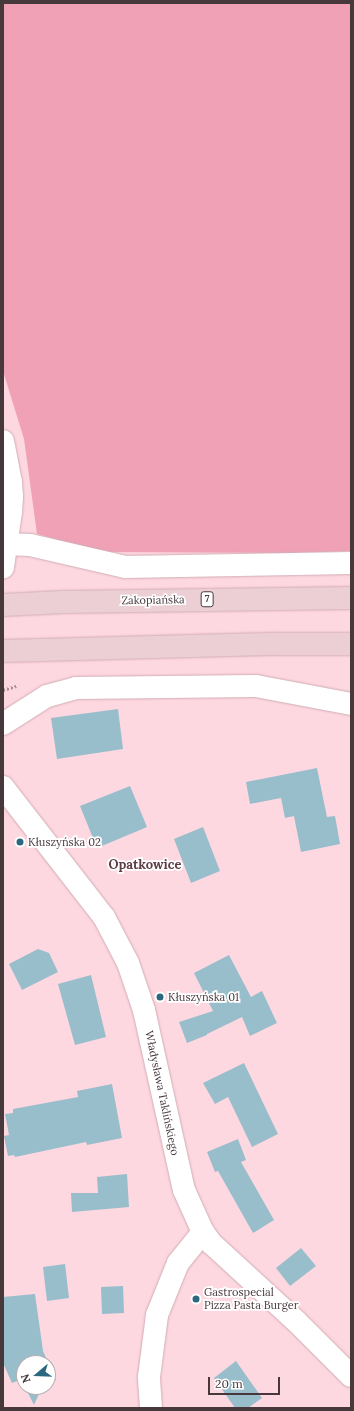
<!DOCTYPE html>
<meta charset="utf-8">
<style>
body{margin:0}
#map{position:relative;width:354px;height:1411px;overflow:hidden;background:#fed8e1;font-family:Lora,serif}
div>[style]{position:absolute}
.green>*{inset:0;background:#f0a1b6}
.building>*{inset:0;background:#98bdcb}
.path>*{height:2.5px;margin-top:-1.25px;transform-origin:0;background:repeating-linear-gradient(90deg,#aa8e95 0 2px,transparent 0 4px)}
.roads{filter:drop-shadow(0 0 1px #d1adb5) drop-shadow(0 0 1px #d1adb5)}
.minor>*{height:22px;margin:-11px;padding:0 11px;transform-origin:11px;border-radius:11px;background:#fff}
.highway>*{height:22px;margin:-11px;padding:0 11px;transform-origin:11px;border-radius:11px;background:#ecced5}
.dots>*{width:11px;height:11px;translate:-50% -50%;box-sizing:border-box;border:2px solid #fff;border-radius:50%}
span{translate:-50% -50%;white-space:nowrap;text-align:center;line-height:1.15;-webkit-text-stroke:3.5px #fff;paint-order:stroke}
.shield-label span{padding:1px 3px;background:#fff;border:1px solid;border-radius:3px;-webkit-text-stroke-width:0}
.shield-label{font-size:10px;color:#47383c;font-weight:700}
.street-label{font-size:11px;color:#47383c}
.poi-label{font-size:11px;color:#47383c}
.left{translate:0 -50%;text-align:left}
.quarter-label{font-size:13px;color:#5d3e46;font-weight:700}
.frame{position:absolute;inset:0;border:4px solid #47383c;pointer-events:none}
.north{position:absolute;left:16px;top:1355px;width:40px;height:40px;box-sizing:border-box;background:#fff;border:1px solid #b5afb1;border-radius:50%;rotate:251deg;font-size:11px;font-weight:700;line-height:16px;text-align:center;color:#47383c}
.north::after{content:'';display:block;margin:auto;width:14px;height:18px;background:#29687e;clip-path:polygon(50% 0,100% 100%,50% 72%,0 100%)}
.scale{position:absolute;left:208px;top:1377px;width:72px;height:18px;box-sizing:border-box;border:2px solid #47383c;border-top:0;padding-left:5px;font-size:12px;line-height:14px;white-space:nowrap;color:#47383c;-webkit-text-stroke:3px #fff;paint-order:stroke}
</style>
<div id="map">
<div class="green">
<div style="clip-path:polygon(3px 3px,351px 3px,351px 551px,288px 553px,103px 552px,37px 534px,24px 439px,3px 371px)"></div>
</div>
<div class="building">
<div style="clip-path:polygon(118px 709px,123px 749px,57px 759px,51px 718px)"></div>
<div style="clip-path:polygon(317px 768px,327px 817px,335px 816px,340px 844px,301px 852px,294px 816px,285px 818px,281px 798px,250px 804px,246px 782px)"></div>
<div style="clip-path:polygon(130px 786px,147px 827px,97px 848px,80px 806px)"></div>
<div style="clip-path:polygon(203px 827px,220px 871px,191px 883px,174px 839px)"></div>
<div style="clip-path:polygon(38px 949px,49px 953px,58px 972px,22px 990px,9px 964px)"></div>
<div style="clip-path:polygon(229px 955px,251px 997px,262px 991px,277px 1023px,250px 1036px,242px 1017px,207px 1034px,207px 1035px,187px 1043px,179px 1022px,213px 1011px,194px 973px)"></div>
<div style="clip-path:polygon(91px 975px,106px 1037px,75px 1045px,58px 984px)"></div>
<div style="clip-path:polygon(244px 1063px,278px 1134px,252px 1147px,228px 1097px,215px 1104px,203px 1083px)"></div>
<div style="clip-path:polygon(112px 1084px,122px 1138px,87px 1145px,86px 1142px,15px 1157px,14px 1155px,8px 1156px,4px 1136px,9px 1135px,5px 1114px,13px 1113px,13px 1109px,78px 1097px,77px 1091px)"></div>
<div style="clip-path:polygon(238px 1139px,246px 1160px,241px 1162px,274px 1220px,253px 1233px,218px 1171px,215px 1172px,207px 1152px)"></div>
<div style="clip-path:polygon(127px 1174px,129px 1207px,72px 1212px,71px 1193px,98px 1193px,97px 1177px)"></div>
<div style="clip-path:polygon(301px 1248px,316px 1266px,290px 1286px,276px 1268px)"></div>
<div style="clip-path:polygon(65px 1264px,69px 1298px,47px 1301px,43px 1267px)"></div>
<div style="clip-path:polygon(123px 1286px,124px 1313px,102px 1314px,101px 1287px)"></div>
<div style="clip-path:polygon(35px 1294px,43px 1351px,56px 1380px,48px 1384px,48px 1363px,24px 1363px,24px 1384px,22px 1379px,12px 1383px,3px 1363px,3px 1297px)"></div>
<div style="clip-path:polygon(236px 1361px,262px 1398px,248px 1408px,235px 1408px,214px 1378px)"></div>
<div style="clip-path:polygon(25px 1387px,42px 1387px,34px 1405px)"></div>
</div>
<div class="path">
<div style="left:3px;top:690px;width:14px;rotate:-17deg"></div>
</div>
<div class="roads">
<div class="minor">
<div style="left:3px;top:441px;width:42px;rotate:79deg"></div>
<div style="left:11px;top:482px;width:15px;rotate:86deg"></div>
<div style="left:12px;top:497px;width:15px;rotate:94deg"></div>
<div style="left:11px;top:512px;width:56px;rotate:98.3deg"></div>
<div style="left:3px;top:544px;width:27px;rotate:2deg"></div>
<div style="left:30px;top:545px;width:98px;rotate:13deg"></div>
<div style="left:125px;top:567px;width:226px;rotate:-1deg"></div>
<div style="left:3px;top:724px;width:52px;rotate:-32.5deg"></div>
<div style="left:47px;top:696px;width:30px;rotate:-15deg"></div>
<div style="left:76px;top:688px;width:180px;rotate:-0.6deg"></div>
<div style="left:256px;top:686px;width:97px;rotate:10.7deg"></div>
<div style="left:3px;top:787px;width:165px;rotate:52.2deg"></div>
<div style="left:104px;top:917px;width:52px;rotate:62.4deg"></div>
<div style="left:128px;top:963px;width:50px;rotate:71.2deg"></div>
<div style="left:144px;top:1010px;width:184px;rotate:77.5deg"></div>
<div style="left:184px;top:1190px;width:46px;rotate:65.7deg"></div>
<div style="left:203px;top:1232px;width:14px;rotate:54deg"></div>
<div style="left:211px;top:1243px;width:117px;rotate:42.6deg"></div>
<div style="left:297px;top:1322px;width:76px;rotate:45deg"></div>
<div style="left:151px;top:1408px;width:31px;rotate:-94deg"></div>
<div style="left:149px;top:1377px;width:63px;rotate:-82.6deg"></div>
<div style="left:157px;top:1315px;width:56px;rotate:-68deg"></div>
<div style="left:178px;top:1263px;width:40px;rotate:-51deg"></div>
</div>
<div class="highway">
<div style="left:3px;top:605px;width:60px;rotate:-2.9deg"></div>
<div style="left:63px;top:602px;width:288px;rotate:-0.8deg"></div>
<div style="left:3px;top:651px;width:274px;rotate:-1.5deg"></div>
<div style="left:277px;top:644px;width:74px"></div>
</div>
</div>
<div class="dots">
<div style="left:20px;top:842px;background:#29687e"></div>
<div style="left:160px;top:997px;background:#29687e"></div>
<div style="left:196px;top:1299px;background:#29687e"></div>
</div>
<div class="shield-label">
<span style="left:207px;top:599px">7</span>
</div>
<div class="street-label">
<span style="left:153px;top:600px;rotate:-1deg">Zakopiańska</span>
<span style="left:162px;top:1093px;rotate:78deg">Władysława Taklińskiego</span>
</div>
<div class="poi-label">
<span class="left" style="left:28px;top:842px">Kłuszyńska 02</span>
<span class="left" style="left:168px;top:997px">Kłuszyńska 01</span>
<span class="left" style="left:204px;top:1299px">Gastrospecial<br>Pizza Pasta Burger</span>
</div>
<div class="quarter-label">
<span style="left:145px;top:865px">Opatkowice</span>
</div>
<div class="frame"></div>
<div class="north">N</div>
<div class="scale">20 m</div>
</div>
